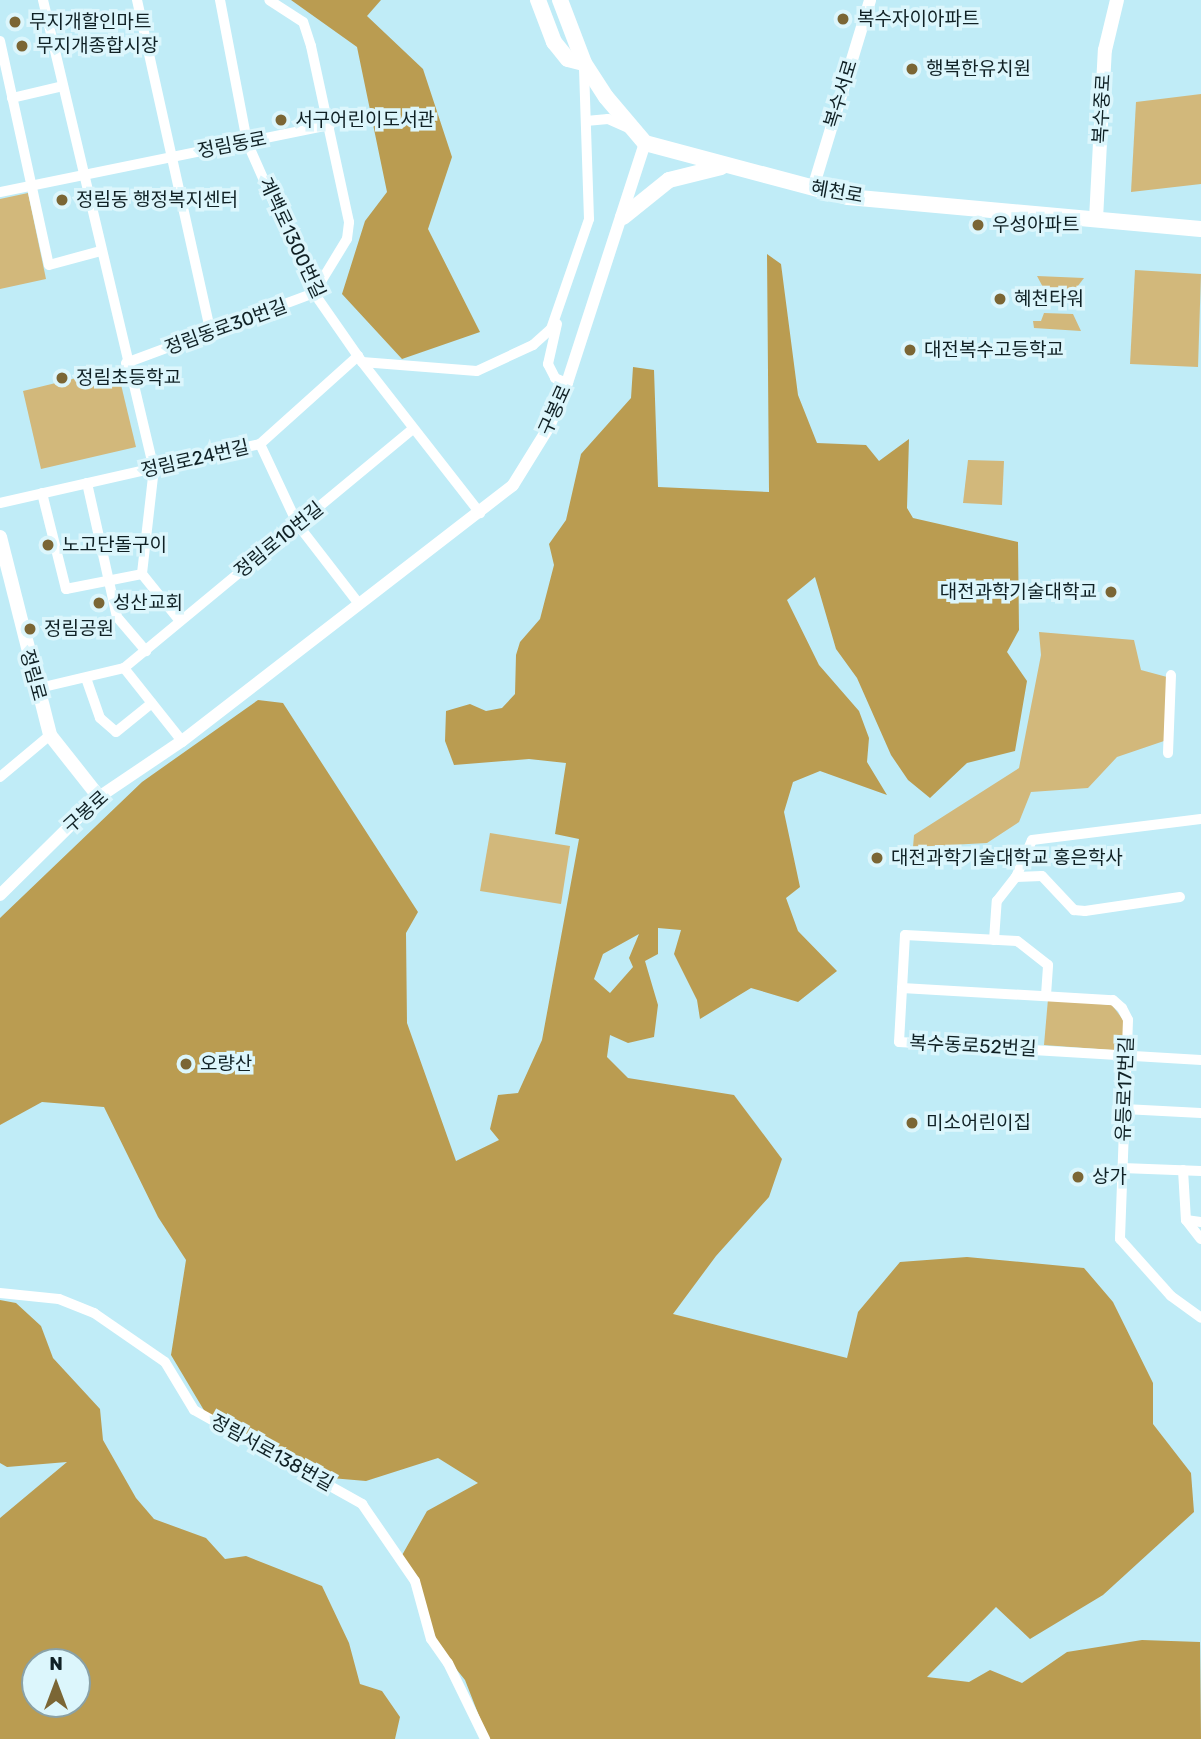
<!DOCTYPE html>
<meta charset="utf-8">
<style>
body{margin:0}
#map{position:relative;width:1201px;height:1739px;overflow:hidden;background:#c0ecf7;font-family:Rubik,"Noto Sans KR",sans-serif}
div>[style]{position:absolute}
.green>*{inset:0;background:#d2b87b}
.forest>*{inset:0;background:#ba9c51}
.minor>*{height:10px;margin:-5px;padding:0 5px;transform-origin:5px;border-radius:5px;background:#fff}
.tertiary>*{height:12px;margin:-6px;padding:0 6px;transform-origin:6px;border-radius:6px;background:#fff}
.secondary>*{height:14px;margin:-7px;padding:0 7px;transform-origin:7px;border-radius:7px;background:#fff}
.primary>*{height:16px;margin:-8px;padding:0 8px;transform-origin:8px;border-radius:8px;background:#fff}
.dots>*{width:19px;height:19px;translate:-50% -50%;box-sizing:border-box;border:4px solid #dcf6fc;border-radius:50%}
span{translate:-50% -50%;white-space:nowrap;text-align:center;line-height:1.15;-webkit-text-stroke:7px #dcf6fc;paint-order:stroke}
.poi-label{font-size:19px;color:#102125}
.left{translate:0 -50%;text-align:left}
.right{translate:-100% -50%;text-align:right}
.street-label{font-size:19px;color:#102125}
.north{position:absolute;left:21px;top:1648px;width:70px;height:70px;box-sizing:border-box;background:#dcf6fc;border:2px solid #8aa1a6;border-radius:50%;rotate:0deg;font-size:19px;font-weight:700;line-height:28px;text-align:center;color:#102125}
.north::after{content:'';display:block;margin:auto;width:24px;height:32px;background:#7b6635;clip-path:polygon(50% 0,100% 100%,50% 72%,0 100%)}
</style>
<div id="map">
<div class="green">
<div style="clip-path:polygon(1201px 94px,1201px 184px,1131px 192px,1136px 102px)"></div>
<div style="clip-path:polygon(28px 193px,46px 279px,0 289px,0 199px)"></div>
<div style="clip-path:polygon(1135px 270px,1201px 274px,1198px 367px,1130px 364px)"></div>
<div style="clip-path:polygon(1037px 276px,1084px 278px,1074px 291px,1045px 291px)"></div>
<div style="clip-path:polygon(1044px 313px,1073px 314px,1081px 331px,1034px 328px,1033px 321px,1041px 321px)"></div>
<div style="clip-path:polygon(117px 368px,136px 447px,41px 469px,23px 391px)"></div>
<div style="clip-path:polygon(968px 460px,1004px 461px,1002px 505px,963px 503px)"></div>
<div style="clip-path:polygon(1039px 632px,1134px 640px,1141px 670px,1167px 677px,1164px 741px,1117px 757px,1088px 788px,1031px 792px,1019px 822px,987px 843px,913px 847px,914px 835px,1019px 768px,1041px 655px)"></div>
<div style="clip-path:polygon(490px 833px,570px 846px,561px 904px,480px 891px)"></div>
<div style="clip-path:polygon(1048px 999px,1112px 1005px,1124px 1021px,1125px 1051px,1044px 1045px)"></div>
</div>
<div class="forest">
<div style="clip-path:polygon(291px 0,381px 0,367px 16px,423px 69px,452px 157px,428px 229px,480px 332px,402px 359px,342px 294px,365px 221px,387px 192px,357px 47px)"></div>
<div style="clip-path:polygon(evenodd,767px 254px,781px 264px,798px 395px,817px 443px,866px 445px,879px 461px,909px 439px,907px 508px,913px 518px,1018px 542px,1019px 630px,1007px 652px,1027px 681px,1015px 751px,967px 763px,930px 798px,908px 780px,891px 755px,857px 678px,836px 649px,815px 577px,787px 600px,819px 665px,859px 711px,869px 738px,867px 762px,887px 795px,820px 771px,793px 782px,784px 812px,800px 887px,786px 898px,798px 931px,837px 971px,798px 1002px,751px 988px,700px 1019px,697px 1000px,674px 954px,681px 930px,658px 928px,658px 954px,645px 961px,658px 1005px,654px 1037px,628px 1043px,610px 1035px,607px 1057px,628px 1078px,734px 1095px,782px 1159px,769px 1197px,716px 1256px,673px 1314px,847px 1358px,858px 1312px,900px 1262px,967px 1257px,1084px 1268px,1113px 1302px,1153px 1383px,1153px 1424px,1191px 1473px,1194px 1512px,1103px 1595px,1030px 1639px,996px 1607px,927px 1677px,969px 1682px,990px 1670px,1022px 1683px,1067px 1652px,1142px 1640px,1200px 1642px,1201px 1739px,488px 1739px,465px 1680px,436px 1644px,401px 1557px,427px 1511px,478px 1483px,438px 1458px,366px 1481px,331px 1478px,208px 1417px,171px 1355px,186px 1260px,158px 1217px,104px 1107px,42px 1102px,0 1125px,0 918px,142px 782px,258px 700px,283px 703px,418px 912px,406px 933px,407px 1023px,456px 1161px,499px 1140px,490px 1129px,498px 1095px,518px 1093px,542px 1040px,579px 839px,555px 834px,566px 763px,529px 759px,454px 765px,445px 741px,446px 711px,470px 704px,486px 711px,502px 708px,515px 694px,516px 655px,520px 642px,540px 619px,554px 565px,549px 544px,566px 520px,581px 454px,631px 398px,633px 367px,654px 370px,658px 487px,769px 492px,767px 254px,639px 934px,629px 958px,633px 967px,610px 993px,594px 979px,603px 954px,639px 934px)"></div>
<div style="clip-path:polygon(evenodd,0 1300px,16px 1303px,41px 1326px,53px 1358px,100px 1409px,103px 1440px,136px 1498px,154px 1519px,206px 1538px,225px 1559px,246px 1556px,322px 1586px,349px 1643px,360px 1684px,382px 1691px,400px 1717px,395px 1739px,0 1739px,0 1518px,67px 1462px,7px 1467px,0 1463px,0 1300px,35px 1662px,77px 1662px,77px 1704px,35px 1704px,35px 1662px)"></div>
</div>
<div class="minor">
<div style="left:43px;top:0;width:481px;rotate:76.7deg"></div>
<div style="left:154px;top:468px;width:107px;rotate:96.5deg"></div>
<div style="left:142px;top:574px;width:59px;rotate:51.2deg"></div>
<div style="left:137px;top:0;width:342px;rotate:77.5deg"></div>
<div style="left:220px;top:0;width:145px;rotate:79.2deg"></div>
<div style="left:247px;top:142px;width:165px;rotate:66.1deg"></div>
<div style="left:314px;top:293px;width:84px;rotate:55.2deg"></div>
<div style="left:362px;top:362px;width:192px;rotate:52deg"></div>
<div style="left:0;top:41px;width:229px;rotate:77.7deg"></div>
<div style="left:49px;top:265px;width:54px;rotate:-15.1deg"></div>
<div style="left:12px;top:98px;width:52px;rotate:-13.2deg"></div>
<div style="left:586px;top:121px;width:22px;rotate:-5deg"></div>
<div style="left:608px;top:119px;width:24px;rotate:24deg"></div>
<div style="left:0;top:192px;width:337px;rotate:-11.5deg"></div>
<div style="left:557px;top:324px;width:41px;rotate:102.7deg"></div>
<div style="left:548px;top:364px;width:16px;rotate:63deg"></div>
<div style="left:555px;top:378px;width:13px;rotate:23deg"></div>
<div style="left:362px;top:362px;width:115px;rotate:4.5deg"></div>
<div style="left:477px;top:371px;width:62px;rotate:-24.9deg"></div>
<div style="left:533px;top:345px;width:24px;rotate:-42deg"></div>
<div style="left:551px;top:329px;width:116px;rotate:-70.9deg"></div>
<div style="left:589px;top:219px;width:152px;rotate:-91.9deg"></div>
<div style="left:126px;top:363px;width:201px;rotate:-20.4deg"></div>
<div style="left:314px;top:293px;width:63px;rotate:-58.6deg"></div>
<div style="left:347px;top:239px;width:17px;rotate:-83deg"></div>
<div style="left:349px;top:222px;width:180px;rotate:-102.2deg"></div>
<div style="left:311px;top:46px;width:25px;rotate:-108deg"></div>
<div style="left:303px;top:22px;width:40px;rotate:-147.1deg"></div>
<div style="left:260px;top:444px;width:89px;rotate:64.9deg"></div>
<div style="left:298px;top:525px;width:100px;rotate:52.3deg"></div>
<div style="left:87px;top:483px;width:137px;rotate:77.4deg"></div>
<div style="left:117px;top:617px;width:45px;rotate:49.5deg"></div>
<div style="left:42px;top:493px;width:99px;rotate:76deg"></div>
<div style="left:66px;top:589px;width:77px;rotate:-11.2deg"></div>
<div style="left:0;top:503px;width:267px;rotate:-12.8deg"></div>
<div style="left:260px;top:444px;width:132px;rotate:-41.9deg"></div>
<div style="left:124px;top:668px;width:93px;rotate:51.5deg"></div>
<div style="left:86px;top:678px;width:42px;rotate:70.7deg"></div>
<div style="left:100px;top:718px;width:21px;rotate:41deg"></div>
<div style="left:116px;top:732px;width:46px;rotate:-38.9deg"></div>
<div style="left:35px;top:689px;width:91px;rotate:-13.3deg"></div>
<div style="left:124px;top:668px;width:375px;rotate:-39.6deg"></div>
<div style="left:1168px;top:753px;width:78px;rotate:-87.8deg"></div>
<div style="left:0;top:777px;width:65px;rotate:-40deg"></div>
<div style="left:1016px;top:877px;width:40px;rotate:-66.6deg"></div>
<div style="left:1032px;top:840px;width:170px;rotate:-7.1deg"></div>
<div style="left:994px;top:940px;width:39px;rotate:-86deg"></div>
<div style="left:997px;top:901px;width:31px;rotate:-52deg"></div>
<div style="left:1016px;top:877px;width:26px;rotate:-2deg"></div>
<div style="left:1042px;top:876px;width:47px;rotate:46.7deg"></div>
<div style="left:1074px;top:910px;width:11px;rotate:5deg"></div>
<div style="left:1085px;top:911px;width:96px;rotate:-8.4deg"></div>
<div style="left:902px;top:988px;width:211px;rotate:3.3deg"></div>
<div style="left:1113px;top:1000px;width:12px;rotate:42deg"></div>
<div style="left:1122px;top:1008px;width:13px;rotate:63deg"></div>
<div style="left:1128px;top:1020px;width:219px;rotate:92.1deg"></div>
<div style="left:1120px;top:1239px;width:76px;rotate:48.2deg"></div>
<div style="left:1171px;top:1296px;width:37px;rotate:36deg"></div>
<div style="left:1046px;top:995px;width:30px;rotate:-86deg"></div>
<div style="left:1048px;top:965px;width:39px;rotate:-142deg"></div>
<div style="left:1017px;top:941px;width:112px;rotate:-176.9deg"></div>
<div style="left:905px;top:935px;width:107px;rotate:93.2deg"></div>
<div style="left:899px;top:1042px;width:303px;rotate:3.4deg"></div>
<div style="left:1124px;top:1109px;width:77px;rotate:3deg"></div>
<div style="left:1122px;top:1168px;width:79px;rotate:2.2deg"></div>
<div style="left:1183px;top:1170px;width:50px;rotate:86.6deg"></div>
<div style="left:1186px;top:1220px;width:24px;rotate:52deg"></div>
<div style="left:1186px;top:1220px;width:15px;rotate:8deg"></div>
<div style="left:0;top:1293px;width:59px;rotate:5.8deg"></div>
<div style="left:59px;top:1299px;width:38px;rotate:22deg"></div>
<div style="left:94px;top:1313px;width:86px;rotate:34.6deg"></div>
<div style="left:165px;top:1362px;width:56px;rotate:58.9deg"></div>
<div style="left:194px;top:1410px;width:193px;rotate:29.2deg"></div>
<div style="left:362px;top:1504px;width:93px;rotate:55.5deg"></div>
<div style="left:415px;top:1581px;width:60px;rotate:74.6deg"></div>
<div style="left:431px;top:1639px;width:29px;rotate:55deg"></div>
<div style="left:448px;top:1663px;width:85px;rotate:64deg"></div>
</div>
<div class="tertiary">
<div style="left:813px;top:188px;width:196px;rotate:-73.1deg"></div>
<div style="left:0;top:895px;width:139px;rotate:-44.7deg"></div>
<div style="left:99px;top:797px;width:100px;rotate:-34deg"></div>
<div style="left:182px;top:741px;width:418px;rotate:-37.7deg"></div>
<div style="left:513px;top:485px;width:68px;rotate:-58.2deg"></div>
<div style="left:549px;top:427px;width:48px;rotate:-67.8deg"></div>
<div style="left:567px;top:383px;width:252px;rotate:-72deg"></div>
</div>
<div class="secondary">
<div style="left:1096px;top:219px;width:169px;rotate:-87deg"></div>
<div style="left:1105px;top:50px;width:51px;rotate:-76.5deg"></div>
<div style="left:0;top:537px;width:204px;rotate:75.8deg"></div>
<div style="left:50px;top:735px;width:79px;rotate:51.7deg"></div>
</div>
<div class="primary">
<div style="left:538px;top:0;width:45px;rotate:69.1deg"></div>
<div style="left:554px;top:42px;width:22px;rotate:51deg"></div>
<div style="left:568px;top:59px;width:16px;rotate:14deg"></div>
<div style="left:560px;top:0;width:67px;rotate:69.1deg"></div>
<div style="left:584px;top:63px;width:40px;rotate:57.1deg"></div>
<div style="left:606px;top:97px;width:60px;rotate:49.7deg"></div>
<div style="left:645px;top:143px;width:210px;rotate:14.9deg"></div>
<div style="left:848px;top:197px;width:354px;rotate:5.2deg"></div>
<div style="left:623px;top:217px;width:59px;rotate:-38.8deg"></div>
<div style="left:669px;top:180px;width:54px;rotate:-14deg"></div>
</div>
<div class="dots">
<div style="left:843px;top:19px;background:#7b6635"></div>
<div style="left:15px;top:22px;background:#7b6635"></div>
<div style="left:22px;top:46px;background:#7b6635"></div>
<div style="left:912px;top:69px;background:#7b6635"></div>
<div style="left:281px;top:120px;background:#7b6635"></div>
<div style="left:62px;top:200px;background:#7b6635"></div>
<div style="left:978px;top:225px;background:#7b6635"></div>
<div style="left:1000px;top:299px;background:#7b6635"></div>
<div style="left:910px;top:350px;background:#7b6635"></div>
<div style="left:62px;top:378px;background:#7b6635"></div>
<div style="left:48px;top:545px;background:#7b6635"></div>
<div style="left:1111px;top:592px;background:#7b6635"></div>
<div style="left:99px;top:603px;background:#7b6635"></div>
<div style="left:30px;top:629px;background:#7b6635"></div>
<div style="left:877px;top:858px;background:#7b6635"></div>
<div style="left:186px;top:1064px;background:#7b6635"></div>
<div style="left:912px;top:1123px;background:#7b6635"></div>
<div style="left:1078px;top:1177px;background:#7b6635"></div>
</div>
<div class="poi-label">
<span class="left" style="left:857px;top:19px">복수자이아파트</span>
<span class="left" style="left:29px;top:22px">무지개할인마트</span>
<span class="left" style="left:36px;top:46px">무지개종합시장</span>
<span class="left" style="left:926px;top:69px">행복한유치원</span>
<span class="left" style="left:295px;top:120px">서구어린이도서관</span>
<span class="left" style="left:76px;top:200px">정림동 행정복지센터</span>
<span class="left" style="left:992px;top:225px">우성아파트</span>
<span class="left" style="left:1014px;top:299px">혜천타워</span>
<span class="left" style="left:924px;top:350px">대전복수고등학교</span>
<span class="left" style="left:76px;top:378px">정림초등학교</span>
<span class="left" style="left:62px;top:545px">노고단돌구이</span>
<span class="right" style="left:1097px;top:592px">대전과학기술대학교</span>
<span class="left" style="left:113px;top:603px">성산교회</span>
<span class="left" style="left:44px;top:629px">정림공원</span>
<span class="left" style="left:891px;top:858px">대전과학기술대학교 홍은학사</span>
<span class="left" style="left:200px;top:1064px">오량산</span>
<span class="left" style="left:926px;top:1123px">미소어린이집</span>
<span class="left" style="left:1092px;top:1177px">상가</span>
</div>
<div class="street-label">
<span style="left:841px;top:94px;rotate:-73deg">복수서로</span>
<span style="left:1102px;top:109px;rotate:-87deg">복수중로</span>
<span style="left:232px;top:145px;rotate:-11deg">정림동로</span>
<span style="left:837px;top:192px;rotate:10deg">혜천로</span>
<span style="left:292px;top:238px;rotate:65deg">계백로1300번길</span>
<span style="left:226px;top:327px;rotate:-20deg">정림동로30번길</span>
<span style="left:555px;top:410px;rotate:-66deg">구봉로</span>
<span style="left:195px;top:459px;rotate:-13deg">정림로24번길</span>
<span style="left:279px;top:540px;rotate:-39deg">정림로10번길</span>
<span style="left:33px;top:675px;rotate:75deg">정림로</span>
<span style="left:86px;top:812px;rotate:-42deg">구봉로</span>
<span style="left:973px;top:1046px;rotate:3deg">복수동로52번길</span>
<span style="left:1125px;top:1089px;rotate:-88deg">유등로17번길</span>
<span style="left:272px;top:1453px;rotate:29deg">정림서로138번길</span>
</div>
<div class="north">N</div>
</div>
